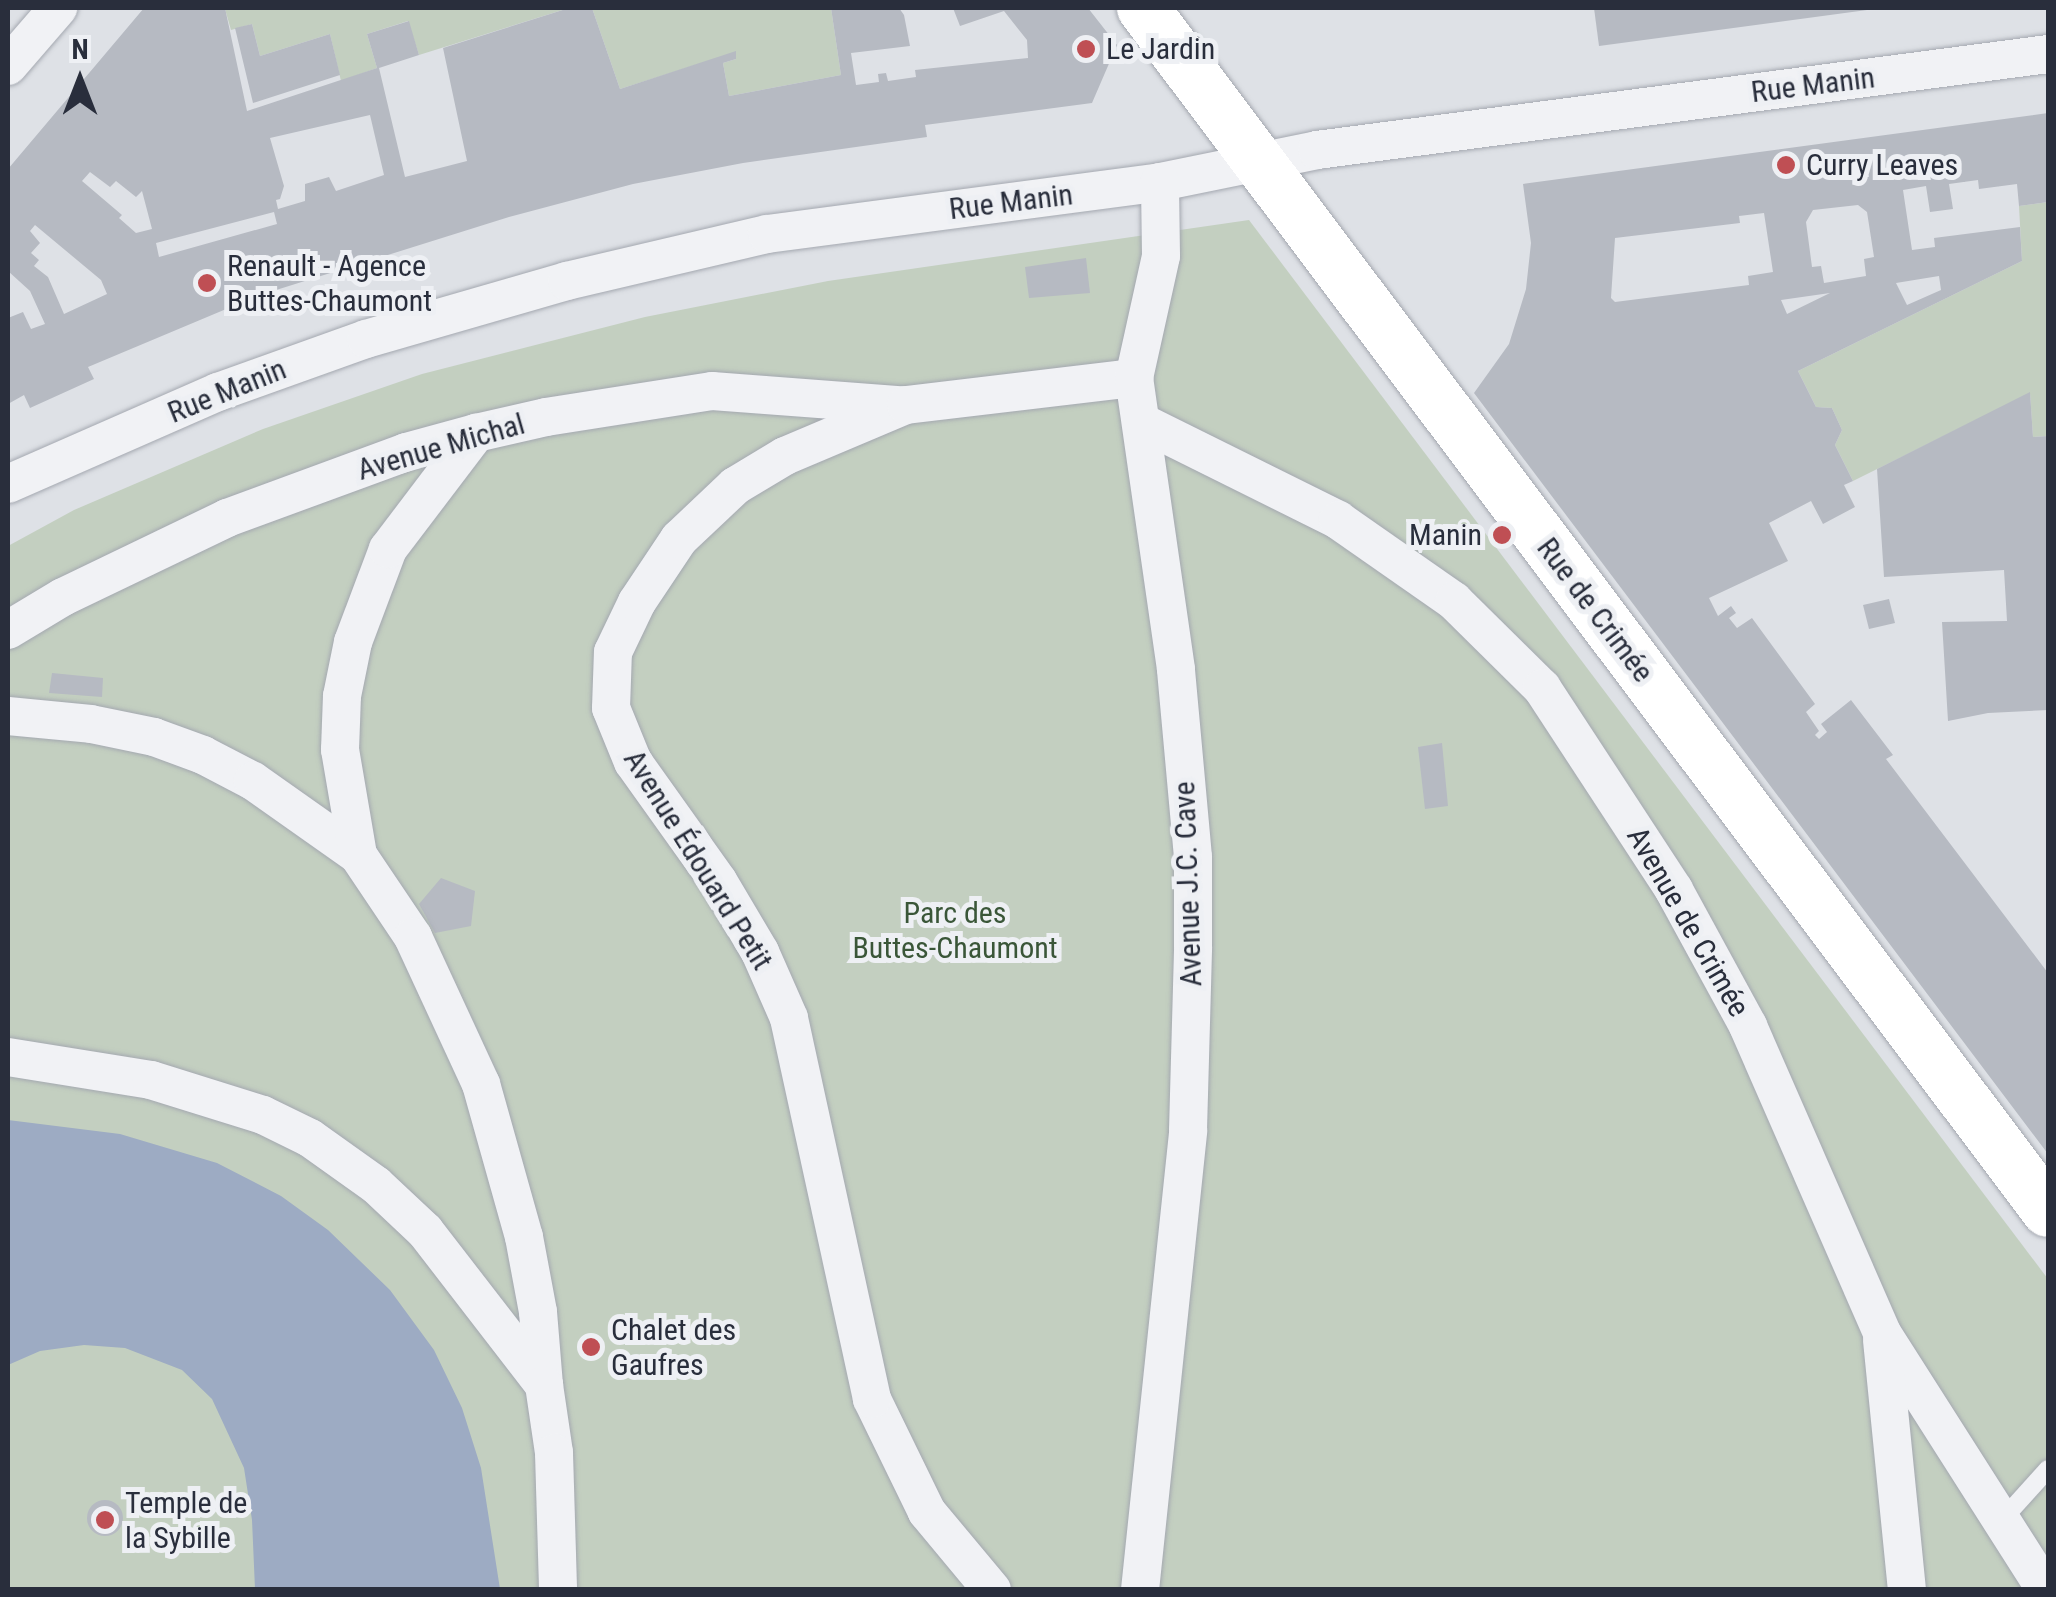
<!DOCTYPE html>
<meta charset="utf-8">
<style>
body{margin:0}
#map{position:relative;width:2056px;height:1597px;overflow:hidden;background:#dee1e6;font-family:"Roboto Condensed",sans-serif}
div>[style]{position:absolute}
.green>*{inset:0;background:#c3cfc0}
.water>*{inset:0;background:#9dabc3}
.building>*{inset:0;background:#b6bac2}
.round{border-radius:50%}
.roads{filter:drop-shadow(0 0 2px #a4a8b0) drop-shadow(0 0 2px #a4a8b0)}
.lane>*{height:18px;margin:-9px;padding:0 9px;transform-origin:9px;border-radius:9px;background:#f1f2f5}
.street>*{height:38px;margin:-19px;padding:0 19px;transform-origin:19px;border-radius:19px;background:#f1f2f5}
.secondary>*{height:52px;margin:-26px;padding:0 26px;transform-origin:26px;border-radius:26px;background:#fff}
.dots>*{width:28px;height:28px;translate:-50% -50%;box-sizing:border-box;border:5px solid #eef0f4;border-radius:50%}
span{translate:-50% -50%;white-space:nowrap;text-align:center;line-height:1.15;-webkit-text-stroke:10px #eef0f4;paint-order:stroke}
.poi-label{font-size:30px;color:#292e3c}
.left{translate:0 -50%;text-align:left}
.right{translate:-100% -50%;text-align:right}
.street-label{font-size:30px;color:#292e3c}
.park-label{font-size:30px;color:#3a5638}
.frame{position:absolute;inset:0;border:10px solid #292e3c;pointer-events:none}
.north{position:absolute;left:30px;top:30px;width:100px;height:100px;-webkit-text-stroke:8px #eef0f4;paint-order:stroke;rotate:0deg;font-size:28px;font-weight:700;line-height:40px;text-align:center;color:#292e3c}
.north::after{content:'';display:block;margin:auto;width:35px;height:45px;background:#292e3c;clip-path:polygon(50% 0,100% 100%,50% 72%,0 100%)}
</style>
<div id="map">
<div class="green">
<div style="clip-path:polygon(569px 8px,419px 55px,408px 21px,367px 34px,377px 68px,341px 81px,330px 34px,260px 56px,252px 24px,231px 30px,225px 9px)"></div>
<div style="clip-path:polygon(592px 8px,831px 8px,841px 75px,729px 96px,723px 63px,736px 59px,736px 52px,620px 89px)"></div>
<div style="clip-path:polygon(2048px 202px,2048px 436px,2033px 437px,2030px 393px,1853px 481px,1835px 445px,1842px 430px,1832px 408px,1816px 407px,1798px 371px,2022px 261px,2019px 206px)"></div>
<div style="clip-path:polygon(1249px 220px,2048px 1279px,2048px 1589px,8px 1589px,8px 546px,74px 510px,263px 429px,422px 374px,645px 317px,828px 281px)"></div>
</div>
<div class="water">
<div style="clip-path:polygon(8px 1120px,120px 1134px,217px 1163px,281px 1196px,328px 1230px,390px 1290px,434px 1350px,462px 1408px,481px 1468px,500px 1589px,255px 1589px,252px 1520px,244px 1468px,212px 1399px,182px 1370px,125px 1348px,84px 1345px,40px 1351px,8px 1365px)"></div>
</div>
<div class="building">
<div style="clip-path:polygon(evenodd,144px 8px,225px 8px,247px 111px,377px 68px,367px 34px,409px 21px,419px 55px,379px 68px,405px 177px,467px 161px,443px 48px,569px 8px,592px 8px,620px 89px,736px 51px,736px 59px,723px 63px,729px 96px,841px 75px,831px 8px,899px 8px,904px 15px,910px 46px,851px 53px,856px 85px,879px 82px,878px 74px,886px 73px,888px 81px,916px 77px,915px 70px,1028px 58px,1027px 40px,1004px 11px,960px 26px,953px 8px,1088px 8px,1117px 45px,1092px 103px,925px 125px,927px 137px,743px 163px,633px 184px,509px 217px,257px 296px,88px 367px,94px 379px,30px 408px,24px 395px,8px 404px,8px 318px,23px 312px,31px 329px,45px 324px,30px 291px,8px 271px,8px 169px,144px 8px,370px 115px,384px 175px,336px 191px,329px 177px,305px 184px,305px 201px,278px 209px,276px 200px,280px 199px,284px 186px,270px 138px,370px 115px,144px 8px,90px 172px,110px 187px,116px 181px,136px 197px,142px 191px,152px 229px,136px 233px,119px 218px,122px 215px,82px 181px,90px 172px,144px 8px,274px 212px,277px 224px,159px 257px,156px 243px,274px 212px,144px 8px,35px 225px,101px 280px,107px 294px,64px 314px,48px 277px,34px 266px,39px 260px,31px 253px,40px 243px,30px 231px,35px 225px)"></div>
<div style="clip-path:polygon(1594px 8px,1867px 8px,1867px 10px,1599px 46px)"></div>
<div style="clip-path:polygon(252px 24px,260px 56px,330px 34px,340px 75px,253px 103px,235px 28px)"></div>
<div style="clip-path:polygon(evenodd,2048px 113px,2048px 202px,2019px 206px,2017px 184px,1979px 189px,1978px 180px,1949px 184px,1953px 209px,1930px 212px,1926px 186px,1903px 190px,1912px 250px,1935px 247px,1934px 238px,2020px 227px,2022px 261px,1798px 371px,1816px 407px,1832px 408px,1842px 430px,1835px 445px,1853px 481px,1844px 485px,1855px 507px,1823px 524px,1811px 501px,1769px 523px,1788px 561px,1709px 598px,1718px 616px,1731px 606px,1736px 613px,1729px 618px,1737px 628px,1752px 618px,1815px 704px,1806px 712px,1819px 731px,1815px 735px,1819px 739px,1827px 732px,1821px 724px,1851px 700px,1893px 755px,1886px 759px,2048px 973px,2048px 1154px,1474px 393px,1509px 344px,1526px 289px,1531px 243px,1523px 184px,2048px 113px,1858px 205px,1867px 212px,1874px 257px,1864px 259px,1866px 276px,1824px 283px,1821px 266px,1812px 267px,1806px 222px,1813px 210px,1858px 205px,2048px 113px,1764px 213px,1773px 272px,1748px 276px,1749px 285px,1615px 302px,1611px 298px,1615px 238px,1740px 223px,1739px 216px,1764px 213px,2048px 113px,1939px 276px,1941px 290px,1907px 305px,1896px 283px,1939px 276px,2048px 113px,1830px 293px,1787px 314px,1781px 300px,1830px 293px)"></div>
<div style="clip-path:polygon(1086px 258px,1090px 293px,1029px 298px,1025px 267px)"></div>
<div style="clip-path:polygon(2030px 392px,2033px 437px,2048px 436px,2048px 710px,1988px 713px,1948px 721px,1942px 622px,2007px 621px,2004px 570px,1884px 577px,1877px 469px)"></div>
<div style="clip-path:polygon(1889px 599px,1895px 623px,1869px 629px,1863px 605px)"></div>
<div style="clip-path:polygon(52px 673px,103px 678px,102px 697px,49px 693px)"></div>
<div style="clip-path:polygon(1442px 743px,1448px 806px,1425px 809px,1418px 747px)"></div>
<div style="clip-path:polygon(441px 878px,475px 891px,471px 926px,435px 933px,419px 904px)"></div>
<div class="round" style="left:87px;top:1500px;width:36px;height:36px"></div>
</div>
<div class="roads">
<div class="lane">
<div style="left:2001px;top:1521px;width:70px;rotate:-47.9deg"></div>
</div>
<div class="street">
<div style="left:8px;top:66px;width:77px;rotate:-49.2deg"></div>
<div style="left:1143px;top:423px;width:218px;rotate:26.4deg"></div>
<div style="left:1338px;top:520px;width:141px;rotate:34.9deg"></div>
<div style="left:1454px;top:601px;width:124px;rotate:44.7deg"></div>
<div style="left:1542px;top:688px;width:241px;rotate:56.8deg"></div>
<div style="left:1674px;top:890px;width:155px;rotate:61.4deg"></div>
<div style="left:1748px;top:1026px;width:335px;rotate:66.4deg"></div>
<div style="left:1882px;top:1333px;width:305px;rotate:57.5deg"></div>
<div style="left:8px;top:484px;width:229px;rotate:-23.7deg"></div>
<div style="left:218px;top:392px;width:157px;rotate:-19.7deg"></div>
<div style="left:366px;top:339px;width:209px;rotate:-16.1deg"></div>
<div style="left:567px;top:281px;width:205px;rotate:-13.2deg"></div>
<div style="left:767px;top:234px;width:396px;rotate:-7.5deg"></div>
<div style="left:1160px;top:182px;width:160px;rotate:-11.5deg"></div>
<div style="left:1317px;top:150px;width:737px;rotate:-7.48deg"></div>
<div style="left:8px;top:630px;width:64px;rotate:-31deg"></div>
<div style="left:63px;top:597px;width:182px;rotate:-25.7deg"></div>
<div style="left:227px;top:518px;width:191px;rotate:-20.2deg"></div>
<div style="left:406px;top:452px;width:73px;rotate:-15.2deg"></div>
<div style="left:476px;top:433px;width:72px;rotate:-12.9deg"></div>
<div style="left:546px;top:417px;width:168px;rotate:-8.9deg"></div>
<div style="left:712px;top:391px;width:188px;rotate:4.3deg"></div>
<div style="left:8px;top:716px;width:83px;rotate:5.5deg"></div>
<div style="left:91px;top:724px;width:64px;rotate:11.7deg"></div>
<div style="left:154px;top:737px;width:52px;rotate:20.2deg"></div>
<div style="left:203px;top:755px;width:56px;rotate:27.5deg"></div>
<div style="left:253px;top:781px;width:128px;rotate:35.2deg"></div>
<div style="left:358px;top:855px;width:99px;rotate:56.1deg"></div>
<div style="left:413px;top:937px;width:162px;rotate:65.2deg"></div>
<div style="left:481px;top:1084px;width:159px;rotate:74.3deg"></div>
<div style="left:524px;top:1237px;width:76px;rotate:79.4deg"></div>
<div style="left:538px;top:1312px;width:73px;rotate:85.3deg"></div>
<div style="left:358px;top:855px;width:107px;rotate:-99.7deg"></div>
<div style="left:340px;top:750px;width:54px;rotate:-87.9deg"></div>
<div style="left:342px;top:696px;width:55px;rotate:-78.5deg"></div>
<div style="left:353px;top:642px;width:99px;rotate:-69.4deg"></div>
<div style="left:388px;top:549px;width:146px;rotate:-52.8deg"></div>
<div style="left:8px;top:1057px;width:145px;rotate:9.1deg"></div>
<div style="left:151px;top:1080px;width:117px;rotate:17.4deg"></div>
<div style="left:263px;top:1115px;width:52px;rotate:26.1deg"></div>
<div style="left:310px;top:1138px;width:81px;rotate:35.5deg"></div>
<div style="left:376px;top:1185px;width:67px;rotate:43.2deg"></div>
<div style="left:425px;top:1231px;width:195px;rotate:52.3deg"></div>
<div style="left:544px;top:1385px;width:69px;rotate:81.6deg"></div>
<div style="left:554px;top:1453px;width:137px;rotate:88.3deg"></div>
<div style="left:1882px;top:1340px;width:251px;rotate:84.3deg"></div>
<div style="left:992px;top:1590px;width:102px;rotate:-129.8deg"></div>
<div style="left:927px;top:1512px;width:126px;rotate:-116deg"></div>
<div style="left:872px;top:1399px;width:390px;rotate:-102.3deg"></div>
<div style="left:789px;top:1018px;width:72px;rotate:-113.7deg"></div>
<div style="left:760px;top:952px;width:82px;rotate:-120.6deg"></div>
<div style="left:718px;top:881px;width:146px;rotate:-125.5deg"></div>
<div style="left:633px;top:762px;width:58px;rotate:-112.2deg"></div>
<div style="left:611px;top:708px;width:56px;rotate:-88deg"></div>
<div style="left:613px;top:652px;width:55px;rotate:-64.4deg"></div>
<div style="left:637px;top:602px;width:76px;rotate:-56.3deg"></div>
<div style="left:679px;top:539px;width:77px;rotate:-43.4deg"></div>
<div style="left:735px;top:486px;width:58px;rotate:-31deg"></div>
<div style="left:785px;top:456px;width:131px;rotate:-22.9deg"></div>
<div style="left:906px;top:405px;width:230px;rotate:-6.8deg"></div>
<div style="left:1140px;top:1590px;width:462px;rotate:-84deg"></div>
<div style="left:1188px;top:1130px;width:183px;rotate:-88.4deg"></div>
<div style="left:1193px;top:947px;width:90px;rotate:-90deg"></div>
<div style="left:1193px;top:857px;width:189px;rotate:-95.2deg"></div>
<div style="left:1176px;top:669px;width:294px;rotate:-98.2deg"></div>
<div style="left:1134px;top:378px;width:125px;rotate:-77.5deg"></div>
<div style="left:1161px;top:256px;width:74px;rotate:-90.8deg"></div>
</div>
<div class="secondary">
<div style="left:1143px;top:8px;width:1505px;rotate:53.05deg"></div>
</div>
</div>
<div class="dots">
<div style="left:1086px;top:49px;background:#bf4f54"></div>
<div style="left:1786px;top:165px;background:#bf4f54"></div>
<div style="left:207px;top:283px;background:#bf4f54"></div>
<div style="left:1502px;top:535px;background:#bf4f54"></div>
<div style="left:591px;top:1347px;background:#bf4f54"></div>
<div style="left:105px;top:1520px;background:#bf4f54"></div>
</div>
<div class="poi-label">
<span class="left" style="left:1106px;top:49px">Le Jardin</span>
<span class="left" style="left:1806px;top:165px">Curry Leaves</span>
<span class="left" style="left:227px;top:283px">Renault - Agence<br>Buttes-Chaumont</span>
<span class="right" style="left:1482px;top:535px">Manin</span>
<span class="left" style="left:611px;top:1347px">Chalet des<br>Gaufres</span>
<span class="left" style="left:125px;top:1520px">Temple de<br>la Sybille</span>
</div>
<div class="street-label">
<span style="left:1813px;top:85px;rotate:-7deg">Rue Manin</span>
<span style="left:1011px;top:202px;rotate:-7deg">Rue Manin</span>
<span style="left:227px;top:391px;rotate:-22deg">Rue Manin</span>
<span style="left:441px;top:447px;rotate:-16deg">Avenue Michal</span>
<span style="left:1595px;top:610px;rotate:53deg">Rue de Crimée</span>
<span style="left:698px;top:860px;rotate:58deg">Avenue Édouard Petit</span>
<span style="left:1188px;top:884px;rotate:-92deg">Avenue J.C. Cave</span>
<span style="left:1688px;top:922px;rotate:60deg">Avenue de Crimée</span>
</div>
<div class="park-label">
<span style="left:955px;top:930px">Parc des<br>Buttes-Chaumont</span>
</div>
<div class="frame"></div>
<div class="north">N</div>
</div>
